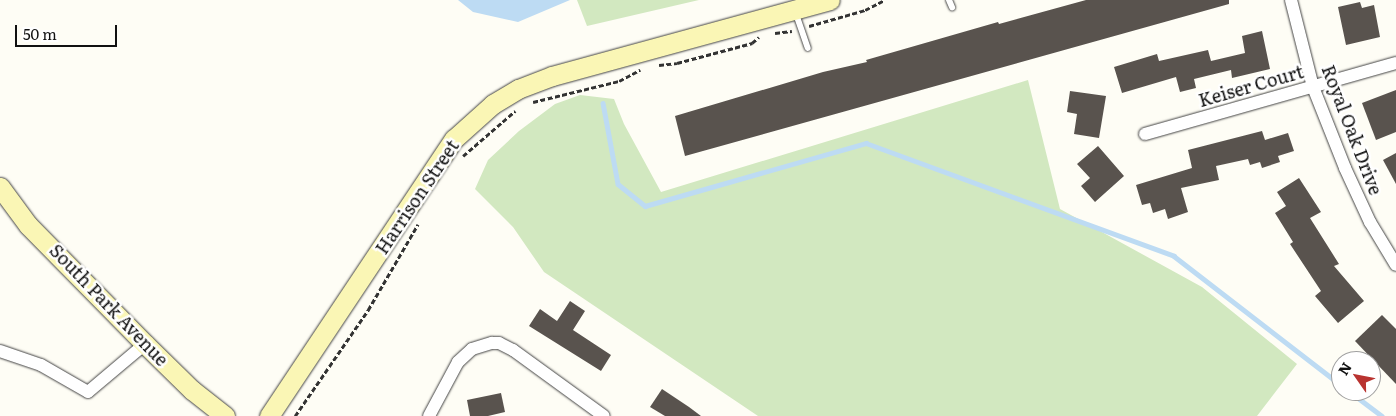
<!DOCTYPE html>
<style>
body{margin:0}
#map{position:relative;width:1396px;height:416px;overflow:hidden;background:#fefdf5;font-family:Literata,serif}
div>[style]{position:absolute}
.green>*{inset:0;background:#d2e8c0}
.water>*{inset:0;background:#bddbf3}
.stream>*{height:4.5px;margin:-2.25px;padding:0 2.25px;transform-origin:2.25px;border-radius:2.25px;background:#bddbf3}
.building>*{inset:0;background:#59534e}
.path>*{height:2.5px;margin-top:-1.25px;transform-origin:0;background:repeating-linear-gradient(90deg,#333 0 5px,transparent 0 7.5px)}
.roads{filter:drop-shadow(0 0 1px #444) drop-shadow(0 0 1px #444)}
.lane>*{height:6px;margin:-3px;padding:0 3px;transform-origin:3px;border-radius:3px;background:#fff}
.street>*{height:12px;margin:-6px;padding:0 6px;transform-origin:6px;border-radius:6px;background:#fff}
.secondary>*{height:19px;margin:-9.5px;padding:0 9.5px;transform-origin:9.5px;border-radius:9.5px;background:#faf6b5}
span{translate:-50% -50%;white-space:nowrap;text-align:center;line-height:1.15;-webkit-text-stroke:5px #fff;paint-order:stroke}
.street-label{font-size:18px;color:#111}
.north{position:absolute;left:1331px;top:351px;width:50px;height:50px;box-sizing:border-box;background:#fff;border:1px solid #a0a0a0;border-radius:50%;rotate:303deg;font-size:14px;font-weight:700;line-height:20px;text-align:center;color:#111}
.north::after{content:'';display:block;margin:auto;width:18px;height:22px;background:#b93330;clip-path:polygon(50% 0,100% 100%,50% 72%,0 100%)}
.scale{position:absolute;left:15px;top:25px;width:102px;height:22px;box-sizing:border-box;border:2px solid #111;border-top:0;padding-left:6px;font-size:15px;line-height:18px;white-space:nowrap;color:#111;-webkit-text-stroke:4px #fff;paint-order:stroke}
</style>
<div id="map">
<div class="green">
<div style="clip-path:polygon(577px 0,699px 0,587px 26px)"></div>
<div style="clip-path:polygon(1028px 80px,1060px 209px,1202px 287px,1297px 364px,1257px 416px,758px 416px,544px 272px,513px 227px,475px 189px,488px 160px,519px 131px,555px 104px,580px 95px,614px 99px,624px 124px,661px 192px)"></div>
</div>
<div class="water">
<div style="clip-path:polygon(458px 0,570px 0,518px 22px,473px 12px)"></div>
</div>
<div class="stream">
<div style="left:603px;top:103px;width:82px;rotate:79.5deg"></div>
<div style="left:618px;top:184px;width:35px;rotate:39deg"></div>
<div style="left:645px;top:206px;width:230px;rotate:-15.9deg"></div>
<div style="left:866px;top:143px;width:328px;rotate:20.1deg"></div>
<div style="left:1174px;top:256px;width:211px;rotate:37.7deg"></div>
<div style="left:1349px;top:391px;width:41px;rotate:37.1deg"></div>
</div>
<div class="building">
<div style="clip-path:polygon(1086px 0,1229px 0,1229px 4px,685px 156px,675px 116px,823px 72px,867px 62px,866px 60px,998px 22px,999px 24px)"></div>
<div style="clip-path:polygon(1360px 2px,1362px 8px,1374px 5px,1380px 37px,1346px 45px,1338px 7px)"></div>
<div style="clip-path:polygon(1262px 31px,1270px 69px,1232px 78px,1231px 70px,1194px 79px,1196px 88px,1180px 92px,1176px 77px,1122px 93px,1114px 67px,1157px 54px,1159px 61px,1208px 50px,1211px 61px,1245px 53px,1242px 36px)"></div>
<div style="clip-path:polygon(1396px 90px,1396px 132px,1376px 140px,1362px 103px)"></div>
<div style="clip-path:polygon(1070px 91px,1106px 96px,1099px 138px,1074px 134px,1077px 114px,1067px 112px)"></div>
<div style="clip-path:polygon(1262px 131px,1265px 140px,1288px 133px,1294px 151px,1278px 156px,1280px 162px,1262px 168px,1260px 162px,1250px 165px,1248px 159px,1216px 166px,1219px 180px,1181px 188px,1188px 212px,1168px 219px,1165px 209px,1153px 213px,1150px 203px,1142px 205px,1136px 185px,1192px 168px,1188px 150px)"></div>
<div style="clip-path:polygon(1098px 146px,1124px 176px,1095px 202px,1081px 186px,1090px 178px,1077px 164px)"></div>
<div style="clip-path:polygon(1396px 153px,1396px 184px,1383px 160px)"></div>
<div style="clip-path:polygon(1299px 178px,1321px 212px,1310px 218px,1339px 264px,1334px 266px,1364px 301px,1338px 323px,1315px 296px,1321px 291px,1290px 244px,1293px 242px,1275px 213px,1286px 206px,1277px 192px)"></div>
<div style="clip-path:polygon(570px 301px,585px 311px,573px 330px,611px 355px,601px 371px,529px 326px,540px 309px,557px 321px)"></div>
<div style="clip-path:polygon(1382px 315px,1396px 329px,1396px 384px,1355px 341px)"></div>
<div style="clip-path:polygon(662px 389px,689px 407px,701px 416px,665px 416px,650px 407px)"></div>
<div style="clip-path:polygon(501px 393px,505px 412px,488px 416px,470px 416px,467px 400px)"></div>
</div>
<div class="path">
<div style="left:809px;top:26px;width:58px;rotate:-15.9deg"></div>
<div style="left:865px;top:10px;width:22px;rotate:-27deg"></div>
<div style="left:775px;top:33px;width:17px;rotate:-7deg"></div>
<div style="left:659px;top:65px;width:18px;rotate:-6deg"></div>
<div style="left:677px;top:63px;width:78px;rotate:-14.9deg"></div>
<div style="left:752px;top:43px;width:9px;rotate:-41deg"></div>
<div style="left:533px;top:102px;width:89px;rotate:-13.7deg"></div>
<div style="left:619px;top:81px;width:24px;rotate:-28deg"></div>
<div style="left:463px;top:156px;width:69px;rotate:-40.9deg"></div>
<div style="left:295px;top:416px;width:129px;rotate:-55.4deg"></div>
<div style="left:368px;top:310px;width:99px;rotate:-59.8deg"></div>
</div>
<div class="roads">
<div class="lane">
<div style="left:949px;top:0;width:8px;rotate:67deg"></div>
<div style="left:795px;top:11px;width:39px;rotate:71deg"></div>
</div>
<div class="street">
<div style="left:1291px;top:0;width:90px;rotate:75.8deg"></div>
<div style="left:1313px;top:87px;width:87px;rotate:68.4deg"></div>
<div style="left:1345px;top:168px;width:60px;rotate:65.2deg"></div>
<div style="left:1370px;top:222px;width:50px;rotate:58.8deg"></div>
<div style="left:1145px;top:134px;width:261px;rotate:-15.8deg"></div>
<div style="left:0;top:351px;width:43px;rotate:18.9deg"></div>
<div style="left:41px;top:365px;width:54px;rotate:29.9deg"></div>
<div style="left:88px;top:392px;width:75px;rotate:-40.1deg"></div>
<div style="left:429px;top:416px;width:61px;rotate:-61.8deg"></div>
<div style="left:458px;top:362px;width:19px;rotate:-43deg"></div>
<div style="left:472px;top:349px;width:21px;rotate:-17deg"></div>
<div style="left:492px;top:343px;width:7px"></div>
<div style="left:499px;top:343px;width:16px;rotate:27deg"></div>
<div style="left:513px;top:350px;width:112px;rotate:36deg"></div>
</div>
<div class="secondary">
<div style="left:0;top:187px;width:47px;rotate:53.6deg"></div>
<div style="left:28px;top:225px;width:167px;rotate:45.5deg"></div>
<div style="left:145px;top:344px;width:66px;rotate:44.4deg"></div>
<div style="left:192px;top:390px;width:42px;rotate:38.2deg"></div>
<div style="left:269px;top:416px;width:333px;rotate:-56.3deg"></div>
<div style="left:454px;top:139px;width:52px;rotate:-41.9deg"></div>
<div style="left:493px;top:104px;width:29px;rotate:-31deg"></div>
<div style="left:518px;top:89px;width:36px;rotate:-21deg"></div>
<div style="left:552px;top:76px;width:288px;rotate:-15.3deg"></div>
</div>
</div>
<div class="street-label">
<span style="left:1251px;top:86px;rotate:-16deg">Keiser Court</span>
<span style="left:1352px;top:130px;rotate:69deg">Royal Oak Drive</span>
<span style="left:417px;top:197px;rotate:-56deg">Harrison Street</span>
<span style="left:109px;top:305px;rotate:46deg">South Park Avenue</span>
</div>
<div class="north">N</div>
<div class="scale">50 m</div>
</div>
